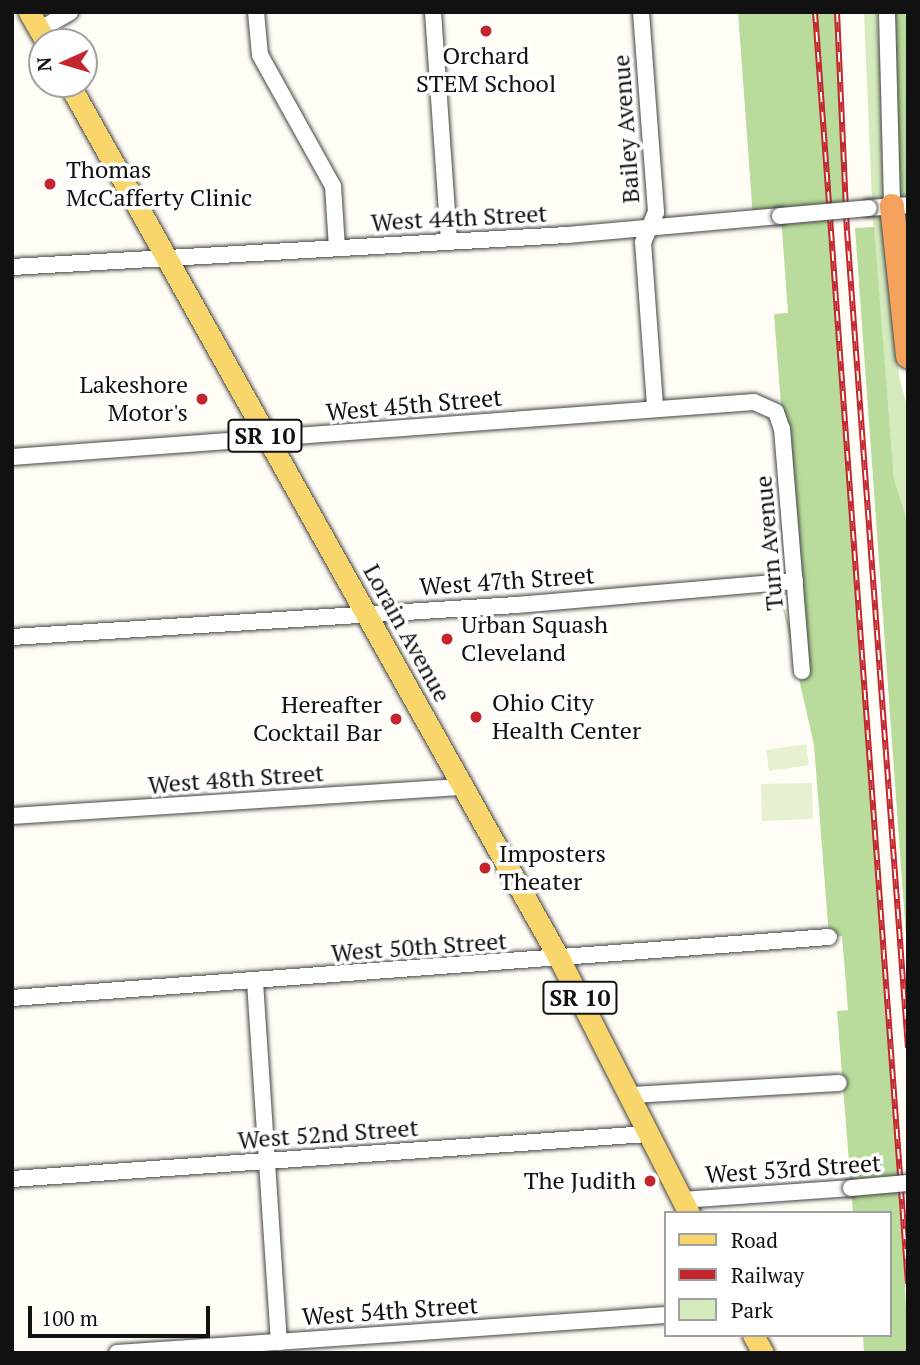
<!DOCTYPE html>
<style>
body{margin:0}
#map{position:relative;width:920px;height:1365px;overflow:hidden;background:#fffdf5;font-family:"PT Serif",serif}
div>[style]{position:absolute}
.green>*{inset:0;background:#d5ebbd}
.forest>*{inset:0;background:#b9dc9c}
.pitch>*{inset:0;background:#e6f2cf}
.roads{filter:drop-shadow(0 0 2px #444) drop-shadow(0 0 2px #444)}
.minor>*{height:16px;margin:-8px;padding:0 8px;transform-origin:8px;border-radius:8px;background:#fff}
.major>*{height:21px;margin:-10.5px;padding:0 10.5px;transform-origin:10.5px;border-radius:10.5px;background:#f9d66b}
.highway>*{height:24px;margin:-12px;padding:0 12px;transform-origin:12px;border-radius:12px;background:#f5a25d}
.rail>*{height:6px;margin-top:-3px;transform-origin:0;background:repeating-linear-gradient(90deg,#fff 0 10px,#c4262e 0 20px);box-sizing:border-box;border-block:2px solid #c4262e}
.bridges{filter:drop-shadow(0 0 2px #444) drop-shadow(0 0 2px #444)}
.minor-bridge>*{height:16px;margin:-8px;padding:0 8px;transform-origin:8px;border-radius:8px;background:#fff}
.dots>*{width:19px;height:19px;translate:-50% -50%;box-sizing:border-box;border:4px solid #fff;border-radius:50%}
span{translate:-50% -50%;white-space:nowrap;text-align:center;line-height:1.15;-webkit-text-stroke:7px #fff;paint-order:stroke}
.shield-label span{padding:2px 5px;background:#fff;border:2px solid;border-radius:5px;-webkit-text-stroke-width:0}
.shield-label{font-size:23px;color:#111;font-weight:700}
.poi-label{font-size:24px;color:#111}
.left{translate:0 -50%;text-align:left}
.right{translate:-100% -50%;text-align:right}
.street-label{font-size:24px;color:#111}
.frame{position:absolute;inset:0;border:14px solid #111;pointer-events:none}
.legend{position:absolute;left:664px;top:1211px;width:228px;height:126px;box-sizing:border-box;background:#fff;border:2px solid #a0a0a0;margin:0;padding:9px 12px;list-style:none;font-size:21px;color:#111}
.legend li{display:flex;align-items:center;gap:14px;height:35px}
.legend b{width:35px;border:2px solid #a0a0a0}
.north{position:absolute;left:28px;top:28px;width:70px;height:70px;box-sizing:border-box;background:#fff;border:2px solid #a0a0a0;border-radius:50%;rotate:266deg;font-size:19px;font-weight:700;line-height:28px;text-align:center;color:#111}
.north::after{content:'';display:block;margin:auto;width:24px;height:32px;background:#c4262e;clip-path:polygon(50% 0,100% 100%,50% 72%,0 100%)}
.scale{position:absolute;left:28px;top:1306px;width:182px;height:32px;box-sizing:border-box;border:4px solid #111;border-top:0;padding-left:9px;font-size:21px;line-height:24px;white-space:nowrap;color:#111;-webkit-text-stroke:5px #fff;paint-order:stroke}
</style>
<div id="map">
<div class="green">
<div style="clip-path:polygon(864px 12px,877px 12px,893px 302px,899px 376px,908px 410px,908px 523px,894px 479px,873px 223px)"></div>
</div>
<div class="forest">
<div style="clip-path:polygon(738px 12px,837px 12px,846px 210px,830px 212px,899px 1157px,908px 1353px,864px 1353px,863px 1335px,890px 1335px,890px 1213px,853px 1213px,837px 1011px,848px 1010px,842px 936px,829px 937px,814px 745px,780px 595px,801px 666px,774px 314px,788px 313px,781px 216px,753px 218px)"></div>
<div style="clip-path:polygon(887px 12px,908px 12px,908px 205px,892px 206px)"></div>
<div style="clip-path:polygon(874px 227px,894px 479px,908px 523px,908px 964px,855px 228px)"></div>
</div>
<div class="pitch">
<div style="clip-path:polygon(806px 744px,809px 765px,769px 771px,766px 750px)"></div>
<div style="clip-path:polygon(812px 783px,813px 819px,762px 821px,761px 784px)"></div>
</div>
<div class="roads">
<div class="minor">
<div style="left:256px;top:12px;width:43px;rotate:84.7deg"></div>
<div style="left:260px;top:55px;width:150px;rotate:60.9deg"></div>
<div style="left:333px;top:186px;width:62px;rotate:86.3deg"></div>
<div style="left:433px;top:12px;width:230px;rotate:86deg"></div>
<div style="left:641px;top:12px;width:201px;rotate:85.7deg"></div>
<div style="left:656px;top:212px;width:33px;rotate:113deg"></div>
<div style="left:643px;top:242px;width:165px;rotate:85.8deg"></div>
<div style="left:887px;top:12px;width:194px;rotate:88.5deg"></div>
<div style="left:39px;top:30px;width:36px;rotate:-30deg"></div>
<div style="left:869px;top:208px;width:39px;rotate:-4deg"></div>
<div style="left:12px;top:267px;width:556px;rotate:-3.3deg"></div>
<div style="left:567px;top:235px;width:214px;rotate:-5.1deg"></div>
<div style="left:12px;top:457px;width:744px;rotate:-4.24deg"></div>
<div style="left:754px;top:402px;width:24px;rotate:24deg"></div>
<div style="left:776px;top:412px;width:18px;rotate:71deg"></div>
<div style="left:782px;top:429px;width:243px;rotate:85.3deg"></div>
<div style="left:12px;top:637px;width:505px;rotate:-3.63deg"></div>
<div style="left:516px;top:605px;width:280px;rotate:-4.9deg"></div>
<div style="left:12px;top:816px;width:452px;rotate:-3.7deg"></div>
<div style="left:255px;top:982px;width:361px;rotate:86.2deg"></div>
<div style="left:12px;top:998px;width:819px;rotate:-4.27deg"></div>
<div style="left:631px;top:1095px;width:208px;rotate:-3.3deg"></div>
<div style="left:12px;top:1179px;width:638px;rotate:-4.05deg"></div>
<div style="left:683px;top:1200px;width:168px;rotate:-4.1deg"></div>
<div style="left:117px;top:1353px;width:550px;rotate:-3.96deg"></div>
</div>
<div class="major">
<div style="left:29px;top:12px;width:34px;rotate:60deg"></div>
<div style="left:69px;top:84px;width:1004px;rotate:60.73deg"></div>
<div style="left:560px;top:960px;width:284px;rotate:63deg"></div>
<div style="left:753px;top:1335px;width:21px;rotate:61deg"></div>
</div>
<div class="highway">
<div style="left:892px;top:206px;width:151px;rotate:83.9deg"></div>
</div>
</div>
<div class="rail">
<div style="left:815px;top:12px;width:1275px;rotate:85.82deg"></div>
<div style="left:837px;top:12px;width:219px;rotate:87.4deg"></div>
<div style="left:847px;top:231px;width:819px;rotate:85.73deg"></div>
</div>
<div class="bridges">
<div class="minor-bridge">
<div style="left:780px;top:216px;width:89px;rotate:-5.1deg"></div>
<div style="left:851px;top:1188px;width:57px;rotate:-5deg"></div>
</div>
</div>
<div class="dots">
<div style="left:486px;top:31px;background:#c4262e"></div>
<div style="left:50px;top:184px;background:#c4262e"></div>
<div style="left:202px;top:399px;background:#c4262e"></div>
<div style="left:447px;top:639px;background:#c4262e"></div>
<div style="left:476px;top:717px;background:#c4262e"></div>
<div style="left:396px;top:719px;background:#c4262e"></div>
<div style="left:485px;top:868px;background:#c4262e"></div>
<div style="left:650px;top:1181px;background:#c4262e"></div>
</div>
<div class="shield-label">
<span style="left:265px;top:436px">SR 10</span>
<span style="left:580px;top:998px">SR 10</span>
</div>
<div class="poi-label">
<span style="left:486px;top:70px">Orchard<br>STEM School</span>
<span class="left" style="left:66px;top:184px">Thomas<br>McCafferty Clinic</span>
<span class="right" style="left:188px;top:399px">Lakeshore<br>Motor's</span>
<span class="left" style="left:461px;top:639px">Urban Squash<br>Cleveland</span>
<span class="left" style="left:492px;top:717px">Ohio City<br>Health Center</span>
<span class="right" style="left:382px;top:719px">Hereafter<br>Cocktail Bar</span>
<span class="left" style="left:499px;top:868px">Imposters<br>Theater</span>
<span class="right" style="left:636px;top:1181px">The Judith</span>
</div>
<div class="street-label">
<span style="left:626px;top:129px;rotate:-94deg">Bailey Avenue</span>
<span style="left:459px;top:218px;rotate:-3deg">West 44th Street</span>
<span style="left:414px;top:405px;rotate:-5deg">West 45th Street</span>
<span style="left:769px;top:543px;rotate:-95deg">Turn Avenue</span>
<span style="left:507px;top:581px;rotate:-4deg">West 47th Street</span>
<span style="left:407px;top:633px;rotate:61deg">Lorain Avenue</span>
<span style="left:236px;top:779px;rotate:-4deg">West 48th Street</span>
<span style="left:419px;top:947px;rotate:-4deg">West 50th Street</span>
<span style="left:328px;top:1134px;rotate:-4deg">West 52nd Street</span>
<span style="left:793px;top:1169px;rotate:-4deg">West 53rd Street</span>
<span style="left:390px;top:1311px;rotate:-4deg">West 54th Street</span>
</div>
<div class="frame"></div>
<ul class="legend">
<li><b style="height:9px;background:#f9d66b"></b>Road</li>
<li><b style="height:9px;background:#c4262e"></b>Railway</li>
<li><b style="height:19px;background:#d5ebbd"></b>Park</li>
</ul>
<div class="north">N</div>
<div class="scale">100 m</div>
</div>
